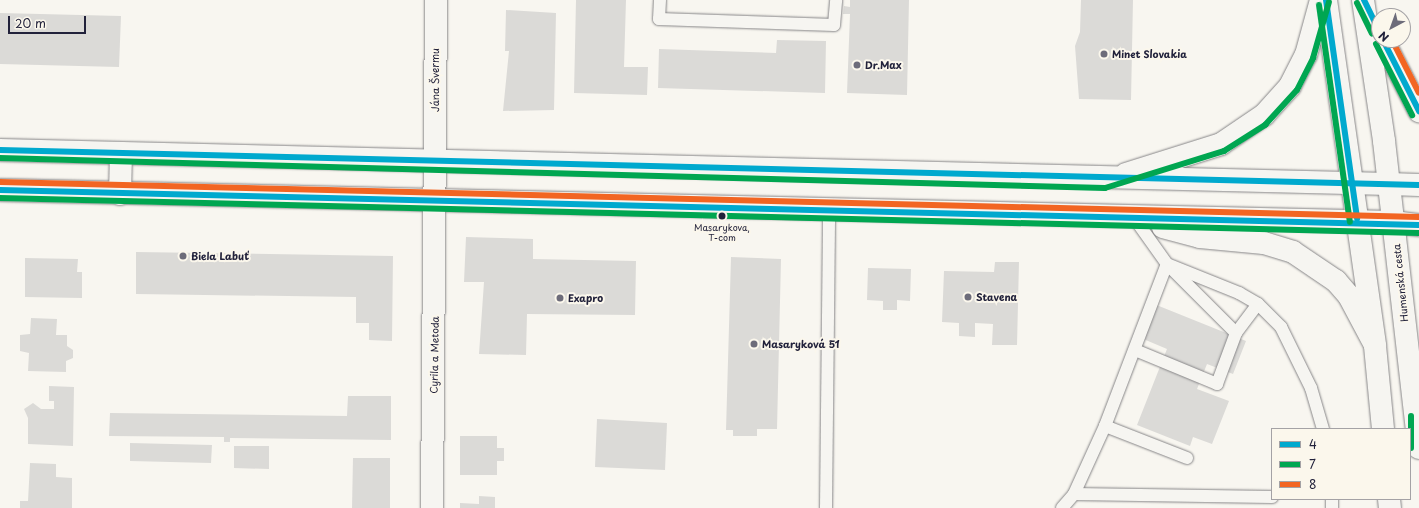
<!DOCTYPE html>
<meta charset="utf-8">
<style>
body{margin:0}
#map{position:relative;width:1419px;height:508px;overflow:hidden;background:#f8f6f0;font-family:"Playpen Sans",sans-serif}
div>[style]{position:absolute}
.building>*{inset:0;background:#dbdad7}
.roads{filter:drop-shadow(0 0 1px #878688) drop-shadow(0 0 1px #878688)}
.service>*{height:12px;margin:-6px;padding:0 6px;transform-origin:6px;border-radius:6px;background:#f6f5f1}
.minor>*{height:22px;margin:-11px;padding:0 11px;transform-origin:11px;border-radius:11px;background:#f6f5f1}
.secondary>*{height:22px;margin:-11px;padding:0 11px;transform-origin:11px;border-radius:11px;background:#f6f5f1}
.primary>*{height:22px;margin:-11px;padding:0 11px;transform-origin:11px;border-radius:11px;background:#f6f5f1}
.bus-1>*{height:6px;margin:-3px;padding:0 3px;transform-origin:3px;border-radius:3px;background:#00a9ce}
.bus-2>*{height:6px;margin:-3px;padding:0 3px;transform-origin:3px;border-radius:3px;background:#00a651}
.bus-3>*{height:6px;margin:-3px;padding:0 3px;transform-origin:3px;border-radius:3px;background:#f26522}
.dots>*{width:11px;height:11px;translate:-50% -50%;box-sizing:border-box;border:2px solid #fbf7ec;border-radius:50%}
span{translate:-50% -50%;white-space:nowrap;text-align:center;line-height:1.15;-webkit-text-stroke:4px #fbf7ec;paint-order:stroke}
.bus-label{font-size:9px;color:#22223b}
.poi-label{font-size:10px;color:#22223b;font-weight:700}
.left{translate:0 -50%;text-align:left}
.street-label{font-size:10px;color:#22223b}
.legend{position:absolute;left:1271px;top:428px;width:140px;height:72px;box-sizing:border-box;background:#fbf7ec;border:1px solid #a4a2a5;margin:0;padding:5px 7px;list-style:none;font-size:12px;color:#22223b}
.legend li{display:flex;align-items:center;gap:8px;height:20px}
.legend b{width:20px;border:1px solid #a4a2a5}
.north{position:absolute;left:1371px;top:8px;width:40px;height:40px;box-sizing:border-box;background:#fbf7ec;border:1px solid #a4a2a5;border-radius:50%;rotate:221deg;font-size:11px;font-weight:700;line-height:16px;text-align:center;color:#22223b}
.north::after{content:'';display:block;margin:auto;width:14px;height:18px;background:#6d6c7a;clip-path:polygon(50% 0,100% 100%,50% 72%,0 100%)}
.scale{position:absolute;left:8px;top:16px;width:78px;height:18px;box-sizing:border-box;border:2px solid #22223b;border-top:0;padding-left:5px;font-size:12px;line-height:14px;white-space:nowrap;color:#22223b;-webkit-text-stroke:3px #fbf7ec;paint-order:stroke}
</style>
<div id="map">
<div class="building">
<div style="clip-path:polygon(576px 0,626px 0,624px 67px,648px 67px,647px 95px,574px 93px)"></div>
<div style="clip-path:polygon(850px 0,909px 0,907px 95px,847px 93px,850px 14px,843px 14px,844px 6px,850px 7px)"></div>
<div style="clip-path:polygon(1081px 0,1133px 0,1131px 100px,1079px 99px,1075px 46px,1080px 32px)"></div>
<div style="clip-path:polygon(506px 10px,556px 13px,554px 110px,503px 111px,509px 51px,505px 51px)"></div>
<div style="clip-path:polygon(0 13px,121px 16px,119px 67px,0 64px)"></div>
<div style="clip-path:polygon(777px 40px,826px 41px,825px 93px,658px 88px,659px 49px,776px 53px)"></div>
<div style="clip-path:polygon(466px 237px,533px 239px,533px 259px,636px 261px,635px 315px,527px 314px,526px 355px,479px 354px,484px 282px,464px 282px)"></div>
<div style="clip-path:polygon(136px 252px,393px 256px,392px 341px,369px 340px,369px 323px,356px 323px,356px 297px,136px 294px)"></div>
<div style="clip-path:polygon(731px 257px,781px 259px,777px 429px,757px 429px,757px 436px,733px 436px,733px 430px,726px 430px)"></div>
<div style="clip-path:polygon(25px 258px,78px 259px,77px 272px,82px 272px,82px 298px,25px 297px)"></div>
<div style="clip-path:polygon(995px 262px,1019px 262px,1017px 345px,992px 345px,993px 324px,975px 323px,975px 337px,959px 336px,959px 323px,942px 322px,944px 271px,994px 272px)"></div>
<div style="clip-path:polygon(868px 268px,911px 269px,910px 301px,897px 300px,897px 310px,883px 310px,883px 301px,867px 300px)"></div>
<div style="clip-path:polygon(1154px 304px,1246px 341px,1233px 374px,1207px 364px,1197px 389px,1229px 401px,1212px 444px,1193px 437px,1190px 446px,1137px 425px,1167px 349px,1141px 338px)"></div>
<div style="clip-path:polygon(31px 318px,57px 319px,56px 335px,67px 335px,67px 346px,73px 350px,73px 358px,66px 361px,66px 372px,28px 371px,29px 353px,20px 351px,20px 335px,30px 334px)"></div>
<div style="clip-path:polygon(49px 386px,74px 387px,73px 446px,28px 444px,28px 418px,24px 409px,33px 403px,41px 409px,54px 409px,54px 401px,49px 401px)"></div>
<div style="clip-path:polygon(348px 396px,391px 396px,391px 440px,230px 438px,230px 442px,224px 442px,224px 437px,109px 436px,110px 413px,347px 416px)"></div>
<div style="clip-path:polygon(597px 419px,667px 423px,665px 470px,595px 467px)"></div>
<div style="clip-path:polygon(460px 436px,497px 436px,497px 448px,504px 448px,504px 461px,497px 461px,497px 475px,460px 475px)"></div>
<div style="clip-path:polygon(130px 443px,212px 445px,211px 463px,130px 461px)"></div>
<div style="clip-path:polygon(234px 446px,269px 446px,269px 469px,234px 468px)"></div>
<div style="clip-path:polygon(353px 458px,390px 458px,390px 508px,352px 508px)"></div>
<div style="clip-path:polygon(30px 463px,56px 464px,56px 477px,72px 478px,72px 508px,20px 508px,20px 501px,28px 501px)"></div>
<div style="clip-path:polygon(479px 496px,495px 497px,495px 508px,460px 508px,460px 503px,479px 504px)"></div>
</div>
<div class="roads">
<div class="service">
<div style="left:660px;top:0;width:19px;rotate:93deg"></div>
<div style="left:659px;top:19px;width:175px;rotate:2deg"></div>
<div style="left:834px;top:25px;width:25px;rotate:-85deg"></div>
<div style="left:1167px;top:264px;width:78px;rotate:21.9deg"></div>
<div style="left:1239px;top:293px;width:22px;rotate:30deg"></div>
<div style="left:1258px;top:304px;width:33px;rotate:45deg"></div>
<div style="left:1281px;top:327px;width:68px;rotate:63.8deg"></div>
<div style="left:1311px;top:388px;width:43px;rotate:73.7deg"></div>
<div style="left:1236px;top:333px;width:36px;rotate:-53deg"></div>
<div style="left:1135px;top:350px;width:89px;rotate:22.5deg"></div>
<div style="left:1217px;top:384px;width:54px;rotate:-69.6deg"></div>
<div style="left:1236px;top:333px;width:92px;rotate:-135deg"></div>
<div style="left:1105px;top:426px;width:88px;rotate:21.3deg"></div>
<div style="left:1074px;top:494px;width:198px;rotate:0.9deg"></div>
<div style="left:826px;top:508px;width:299px;rotate:-89.4deg"></div>
<div style="left:1062px;top:508px;width:18px;rotate:-49deg"></div>
<div style="left:1074px;top:494px;width:75px;rotate:-65.5deg"></div>
<div style="left:1105px;top:426px;width:173px;rotate:-69.1deg"></div>
<div style="left:1167px;top:264px;width:55px;rotate:-125.4deg"></div>
<div style="left:1332px;top:508px;width:9px;rotate:-90deg"></div>
</div>
<div class="minor">
<div style="left:1383px;top:40px;width:80px;rotate:63.1deg"></div>
<div style="left:1389px;top:184px;width:30px;rotate:2deg"></div>
<div style="left:120px;top:194px;width:41px;rotate:-88.6deg"></div>
<div style="left:1393px;top:222px;width:26px;rotate:7deg"></div>
<div style="left:432px;top:508px;width:508px;rotate:-89.55deg"></div>
</div>
<div class="secondary">
<div style="left:0;top:150px;width:1389px;rotate:1.4deg"></div>
<div style="left:1126px;top:174px;width:100px;rotate:-17.5deg"></div>
<div style="left:1221px;top:144px;width:52px;rotate:-34deg"></div>
<div style="left:1264px;top:115px;width:39px;rotate:-48deg"></div>
<div style="left:1290px;top:86px;width:35px;rotate:-63deg"></div>
<div style="left:1306px;top:55px;width:57px;rotate:-74.7deg"></div>
<div style="left:0;top:190px;width:1393px;rotate:1.32deg"></div>
<div style="left:1163px;top:227px;width:38px;rotate:15deg"></div>
<div style="left:1200px;top:237px;width:64px;rotate:5.4deg"></div>
<div style="left:1264px;top:243px;width:30px;rotate:17deg"></div>
<div style="left:1293px;top:252px;width:52px;rotate:34deg"></div>
<div style="left:1336px;top:281px;width:20px;rotate:49deg"></div>
<div style="left:1349px;top:296px;width:53px;rotate:62deg"></div>
</div>
<div class="primary">
<div style="left:1326px;top:0;width:349px;rotate:81.9deg"></div>
<div style="left:1375px;top:346px;width:83px;rotate:84.5deg"></div>
<div style="left:1363px;top:0;width:143px;rotate:81.5deg"></div>
<div style="left:1384px;top:141px;width:309px;rotate:83.5deg"></div>
<div style="left:1389px;top:499px;width:9px;rotate:84deg"></div>
</div>
</div>
<div class="bus-1">
<div style="left:1326px;top:0;width:221px;rotate:81.9deg"></div>
<div style="left:1364px;top:0;width:34px;rotate:64deg"></div>
<div style="left:1383px;top:40px;width:80px;rotate:63.1deg"></div>
<div style="left:0;top:150px;width:1419px;rotate:1.41deg"></div>
<div style="left:0;top:190px;width:1419px;rotate:1.41deg"></div>
</div>
<div class="bus-2">
<div style="left:1357px;top:3px;width:34px;rotate:64deg"></div>
<div style="left:1319px;top:5px;width:219px;rotate:81.9deg"></div>
<div style="left:1376px;top:44px;width:80px;rotate:63.1deg"></div>
<div style="left:0;top:158px;width:1105px;rotate:1.56deg"></div>
<div style="left:1105px;top:188px;width:125px;rotate:-17.3deg"></div>
<div style="left:1224px;top:151px;width:49px;rotate:-32.4deg"></div>
<div style="left:1265px;top:125px;width:47px;rotate:-47.6deg"></div>
<div style="left:1297px;top:90px;width:36px;rotate:-63deg"></div>
<div style="left:1313px;top:58px;width:58px;rotate:-74.1deg"></div>
<div style="left:0;top:198px;width:1419px;rotate:1.41deg"></div>
<div style="left:1411px;top:416px;width:32px;rotate:90deg"></div>
</div>
<div class="bus-3">
<div style="left:1392px;top:40px;width:59px;rotate:63deg"></div>
<div style="left:0;top:182px;width:1419px;rotate:1.41deg"></div>
</div>
<div class="dots">
<div style="left:1104px;top:54px;background:#6d6c7a"></div>
<div style="left:857px;top:65px;background:#6d6c7a"></div>
<div style="left:722px;top:216px;background:#22223b"></div>
<div style="left:183px;top:256px;background:#6d6c7a"></div>
<div style="left:968px;top:297px;background:#6d6c7a"></div>
<div style="left:560px;top:298px;background:#6d6c7a"></div>
<div style="left:754px;top:344px;background:#6d6c7a"></div>
</div>
<div class="bus-label">
<span style="left:722px;top:232px">Masarykova,<br>T-com</span>
</div>
<div class="poi-label">
<span class="left" style="left:1112px;top:54px">Minet Slovakia</span>
<span class="left" style="left:865px;top:65px">Dr.Max</span>
<span class="left" style="left:191px;top:256px">Biela Labuť</span>
<span class="left" style="left:976px;top:297px">Stavena</span>
<span class="left" style="left:568px;top:298px">Exapro</span>
<span class="left" style="left:762px;top:344px">Masaryková 51</span>
</div>
<div class="street-label">
<span style="left:435px;top:80px;rotate:-90deg">Jána Švermu</span>
<span style="left:1400px;top:283px;rotate:-96deg">Humenská cesta</span>
<span style="left:434px;top:355px;rotate:-89deg">Cyrila a Metoda</span>
</div>
<ul class="legend">
<li><b style="height:5px;background:#00a9ce"></b>4</li>
<li><b style="height:5px;background:#00a651"></b>7</li>
<li><b style="height:5px;background:#f26522"></b>8</li>
</ul>
<div class="north">N</div>
<div class="scale">20 m</div>
</div>
